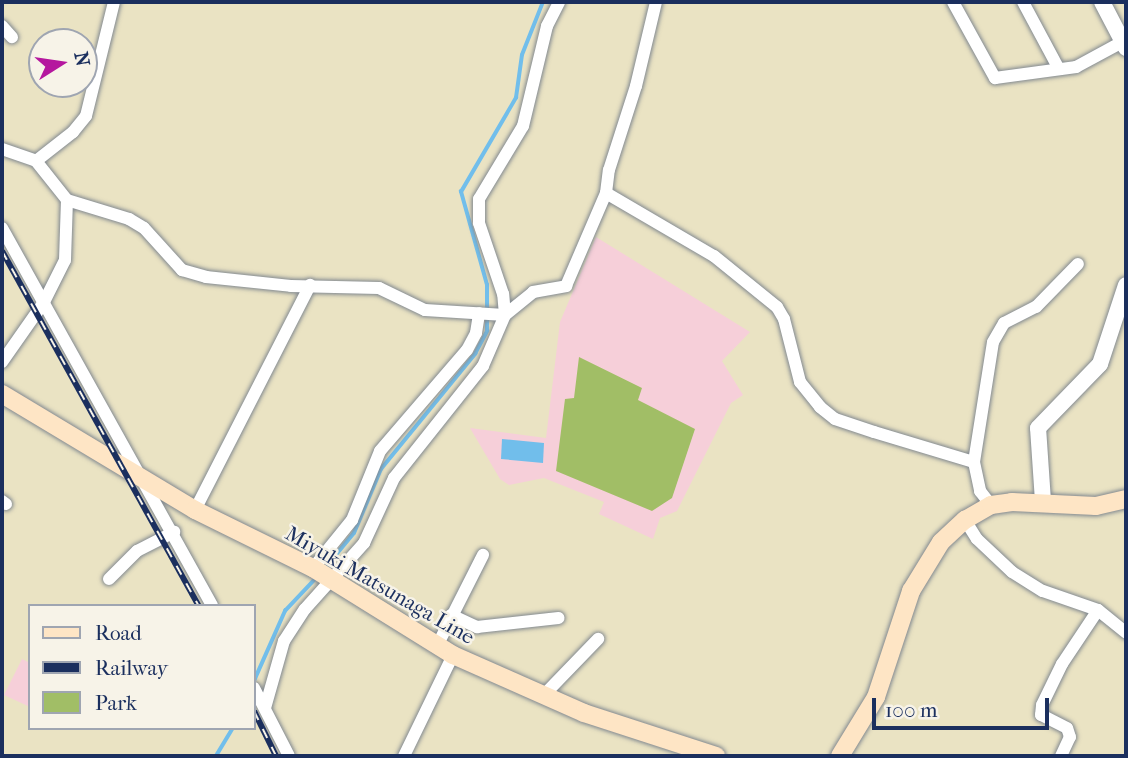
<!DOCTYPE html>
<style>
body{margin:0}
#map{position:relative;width:1128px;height:758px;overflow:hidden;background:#eae3c3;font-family:"IM FELL French Canon",serif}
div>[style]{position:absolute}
.built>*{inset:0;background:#f6cfd9}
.green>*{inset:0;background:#a1be66}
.water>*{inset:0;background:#71beeb}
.stream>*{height:3.5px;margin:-1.75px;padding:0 1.75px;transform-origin:1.75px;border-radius:1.75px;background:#71beeb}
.roads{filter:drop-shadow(0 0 2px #828990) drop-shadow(0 0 2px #828990)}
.minor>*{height:12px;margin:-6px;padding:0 6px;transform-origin:6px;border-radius:6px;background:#fff}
.tertiary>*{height:16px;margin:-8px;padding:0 8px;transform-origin:8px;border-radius:8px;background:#fff}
.secondary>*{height:18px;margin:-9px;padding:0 9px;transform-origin:9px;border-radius:9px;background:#fee5c5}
.rail>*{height:6px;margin-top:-3px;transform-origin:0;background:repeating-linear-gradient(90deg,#f7f3e8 0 10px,#1b2f5e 0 20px);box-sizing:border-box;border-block:2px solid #1b2f5e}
span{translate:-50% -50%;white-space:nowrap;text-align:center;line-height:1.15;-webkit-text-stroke:5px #f7f3e8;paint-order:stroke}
.street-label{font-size:21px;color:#1b2f5e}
.frame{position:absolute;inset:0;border:4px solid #1b2f5e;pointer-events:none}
.legend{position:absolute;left:28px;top:604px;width:228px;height:126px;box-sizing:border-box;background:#f7f3e8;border:2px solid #9fa5b1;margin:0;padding:9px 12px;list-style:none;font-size:21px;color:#1b2f5e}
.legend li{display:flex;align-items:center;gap:14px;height:35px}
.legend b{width:35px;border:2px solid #9fa5b1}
.north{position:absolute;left:28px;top:28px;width:70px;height:70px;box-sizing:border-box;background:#f7f3e8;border:2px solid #9fa5b1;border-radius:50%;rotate:78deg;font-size:19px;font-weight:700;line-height:28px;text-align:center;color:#1b2f5e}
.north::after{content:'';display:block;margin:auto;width:24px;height:32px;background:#b5179e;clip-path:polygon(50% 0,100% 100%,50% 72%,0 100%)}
.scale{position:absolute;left:872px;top:698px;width:177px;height:32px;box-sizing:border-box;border:4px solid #1b2f5e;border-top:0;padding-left:9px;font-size:21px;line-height:24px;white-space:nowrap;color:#1b2f5e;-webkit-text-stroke:5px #f7f3e8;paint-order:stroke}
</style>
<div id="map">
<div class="built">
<div style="clip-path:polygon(596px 237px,750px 332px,722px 361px,743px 395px,731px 403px,677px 511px,660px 518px,653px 539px,599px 514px,604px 502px,544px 478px,509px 485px,500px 479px,470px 428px,546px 438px,560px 322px)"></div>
<div style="clip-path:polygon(22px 659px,30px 663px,30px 707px,4px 695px)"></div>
</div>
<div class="green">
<div style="clip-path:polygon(579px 357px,642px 388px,638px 400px,695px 429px,672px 498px,652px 511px,556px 471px,565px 399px,574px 398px)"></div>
</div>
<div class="water">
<div style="clip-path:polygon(502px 439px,544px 443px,543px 463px,501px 459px)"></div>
</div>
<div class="stream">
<div style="left:325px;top:568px;width:45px;rotate:-50.4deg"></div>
<div style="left:354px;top:533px;width:69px;rotate:-67.1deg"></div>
<div style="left:381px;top:469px;width:149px;rotate:-50.7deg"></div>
<div style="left:475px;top:354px;width:26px;rotate:-62deg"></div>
<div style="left:487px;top:331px;width:46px;rotate:-90deg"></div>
<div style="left:487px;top:285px;width:97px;rotate:-105.6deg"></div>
<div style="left:461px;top:192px;width:109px;rotate:-59.7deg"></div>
<div style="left:516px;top:98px;width:43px;rotate:-82.1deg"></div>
<div style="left:522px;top:55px;width:57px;rotate:-68.4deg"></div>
<div style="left:254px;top:681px;width:77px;rotate:-66.1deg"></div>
<div style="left:285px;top:611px;width:48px;rotate:-46.7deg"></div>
<div style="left:216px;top:756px;width:33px;rotate:-59deg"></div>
</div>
<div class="roads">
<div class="minor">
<div style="left:114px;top:2px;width:117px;rotate:103.8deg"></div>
<div style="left:86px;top:116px;width:21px;rotate:129deg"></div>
<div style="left:73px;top:132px;width:47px;rotate:141.9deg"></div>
<div style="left:36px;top:161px;width:50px;rotate:51.5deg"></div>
<div style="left:67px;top:200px;width:65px;rotate:17deg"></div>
<div style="left:129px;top:219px;width:17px;rotate:31deg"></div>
<div style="left:144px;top:228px;width:57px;rotate:47.9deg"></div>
<div style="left:182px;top:270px;width:25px;rotate:16deg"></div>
<div style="left:206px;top:277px;width:85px;rotate:6deg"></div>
<div style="left:291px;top:286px;width:88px;rotate:1.3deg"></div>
<div style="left:379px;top:288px;width:51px;rotate:25.6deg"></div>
<div style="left:425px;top:310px;width:80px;rotate:3.6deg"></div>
<div style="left:953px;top:2px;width:87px;rotate:61.1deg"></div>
<div style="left:995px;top:78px;width:82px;rotate:-7.7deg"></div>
<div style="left:1076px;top:67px;width:57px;rotate:-28.4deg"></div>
<div style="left:1023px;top:2px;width:76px;rotate:61.8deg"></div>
<div style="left:2px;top:26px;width:15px;rotate:48deg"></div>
<div style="left:2px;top:149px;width:36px;rotate:19deg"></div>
<div style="left:606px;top:193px;width:125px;rotate:30.3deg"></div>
<div style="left:714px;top:256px;width:81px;rotate:39deg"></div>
<div style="left:777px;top:307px;width:14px;rotate:60deg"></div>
<div style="left:784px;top:319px;width:65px;rotate:75.7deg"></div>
<div style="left:800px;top:382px;width:32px;rotate:51deg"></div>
<div style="left:820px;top:407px;width:19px;rotate:39deg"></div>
<div style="left:835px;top:419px;width:41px;rotate:18.4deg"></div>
<div style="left:874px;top:432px;width:104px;rotate:16.7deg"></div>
<div style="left:974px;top:462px;width:30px;rotate:78deg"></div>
<div style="left:980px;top:491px;width:18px;rotate:52deg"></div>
<div style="left:2px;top:228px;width:432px;rotate:60.9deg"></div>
<div style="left:505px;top:315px;width:21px;rotate:-95deg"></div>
<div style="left:503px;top:294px;width:75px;rotate:-108.7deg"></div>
<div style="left:479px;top:223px;width:24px;rotate:-90deg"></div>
<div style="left:479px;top:199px;width:85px;rotate:-58.9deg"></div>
<div style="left:523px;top:126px;width:103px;rotate:-76.5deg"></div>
<div style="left:547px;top:26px;width:27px;rotate:-63deg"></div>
<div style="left:2px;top:362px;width:73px;rotate:-55deg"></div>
<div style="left:44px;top:302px;width:47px;rotate:-63.4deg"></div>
<div style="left:65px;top:260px;width:60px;rotate:-88.1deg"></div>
<div style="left:974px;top:462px;width:121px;rotate:-81deg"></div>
<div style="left:993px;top:342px;width:22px;rotate:-60deg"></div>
<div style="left:1004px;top:323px;width:36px;rotate:-27deg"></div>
<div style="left:1036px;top:307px;width:60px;rotate:-45.7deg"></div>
<div style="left:2px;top:501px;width:5px;rotate:37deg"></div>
<div style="left:195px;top:510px;width:253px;rotate:-62.9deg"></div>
<div style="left:965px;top:520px;width:22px;rotate:58deg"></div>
<div style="left:977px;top:539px;width:48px;rotate:43.3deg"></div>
<div style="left:1012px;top:572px;width:36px;rotate:32deg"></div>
<div style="left:1043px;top:591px;width:58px;rotate:19.1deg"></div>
<div style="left:1098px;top:610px;width:36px;rotate:39deg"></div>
<div style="left:313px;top:568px;width:62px;rotate:-50.9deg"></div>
<div style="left:352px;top:520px;width:74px;rotate:-67.9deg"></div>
<div style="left:380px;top:451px;width:133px;rotate:-49.3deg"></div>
<div style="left:467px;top:350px;width:19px;rotate:-62deg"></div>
<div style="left:476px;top:333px;width:20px;rotate:-81deg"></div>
<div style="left:109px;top:579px;width:40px;rotate:-45deg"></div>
<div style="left:137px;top:551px;width:42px;rotate:-27.2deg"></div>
<div style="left:451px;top:615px;width:29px;rotate:25deg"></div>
<div style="left:477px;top:627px;width:82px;rotate:-6.3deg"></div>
<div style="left:438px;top:644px;width:100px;rotate:-63.2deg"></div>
<div style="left:254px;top:688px;width:76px;rotate:62.8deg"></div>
<div style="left:542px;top:697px;width:81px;rotate:-46deg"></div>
<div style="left:265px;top:708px;width:70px;rotate:-74.2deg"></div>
<div style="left:284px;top:641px;width:38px;rotate:-57deg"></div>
<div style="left:305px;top:609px;width:89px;rotate:-48.2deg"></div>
<div style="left:364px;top:543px;width:72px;rotate:-65.2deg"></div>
<div style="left:394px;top:478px;width:143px;rotate:-51.5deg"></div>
<div style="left:483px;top:366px;width:56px;rotate:-66.7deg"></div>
<div style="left:505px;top:315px;width:36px;rotate:-39deg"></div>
<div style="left:533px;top:292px;width:34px;rotate:-10deg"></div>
<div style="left:566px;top:286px;width:101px;rotate:-66.7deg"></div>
<div style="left:606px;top:193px;width:23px;rotate:-83deg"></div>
<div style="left:609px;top:170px;width:88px;rotate:-72.2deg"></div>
<div style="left:636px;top:86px;width:86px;rotate:-76.6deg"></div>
<div style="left:404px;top:756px;width:112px;rotate:-64.1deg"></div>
<div style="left:1061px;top:756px;width:21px;rotate:-65deg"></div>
<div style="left:1070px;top:737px;width:9px;rotate:-108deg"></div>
<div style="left:1067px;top:728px;width:29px;rotate:-153deg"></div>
<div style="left:1041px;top:715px;width:10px;rotate:-84deg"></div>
<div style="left:1042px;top:705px;width:46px;rotate:-64deg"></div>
<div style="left:1062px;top:664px;width:65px;rotate:-56.3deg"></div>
</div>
<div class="tertiary">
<div style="left:1102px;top:2px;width:52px;rotate:62.4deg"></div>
<div style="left:1043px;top:501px;width:73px;rotate:-93.9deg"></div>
<div style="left:1038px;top:428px;width:89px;rotate:-45.9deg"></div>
<div style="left:1100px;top:364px;width:83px;rotate:-71.8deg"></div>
</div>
<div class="secondary">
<div style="left:2px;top:394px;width:225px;rotate:31deg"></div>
<div style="left:195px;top:510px;width:131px;rotate:26.2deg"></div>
<div style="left:313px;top:568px;width:165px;rotate:31.9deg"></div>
<div style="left:453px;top:655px;width:143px;rotate:23.9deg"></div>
<div style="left:584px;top:713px;width:139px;rotate:18deg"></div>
<div style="left:840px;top:756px;width:69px;rotate:-58.6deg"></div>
<div style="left:876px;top:697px;width:112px;rotate:-71.7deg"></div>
<div style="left:911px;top:591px;width:57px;rotate:-58.5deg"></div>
<div style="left:941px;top:542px;width:33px;rotate:-43deg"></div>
<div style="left:965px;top:520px;width:30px;rotate:-30deg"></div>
<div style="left:991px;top:505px;width:21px;rotate:-8deg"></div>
<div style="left:1012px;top:502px;width:84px;rotate:2.7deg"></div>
<div style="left:1096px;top:506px;width:31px;rotate:-13deg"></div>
</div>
</div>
<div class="rail">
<div style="left:2px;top:251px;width:406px;rotate:61deg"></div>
<div style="left:254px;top:711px;width:50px;rotate:63.9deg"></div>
</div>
<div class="street-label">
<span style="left:380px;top:585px;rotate:30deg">Miyuki Matsunaga Line</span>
</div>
<div class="frame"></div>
<ul class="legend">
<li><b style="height:9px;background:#fee5c5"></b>Road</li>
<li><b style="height:9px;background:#1b2f5e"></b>Railway</li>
<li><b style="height:19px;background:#a1be66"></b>Park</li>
</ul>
<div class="north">N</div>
<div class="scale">100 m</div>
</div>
